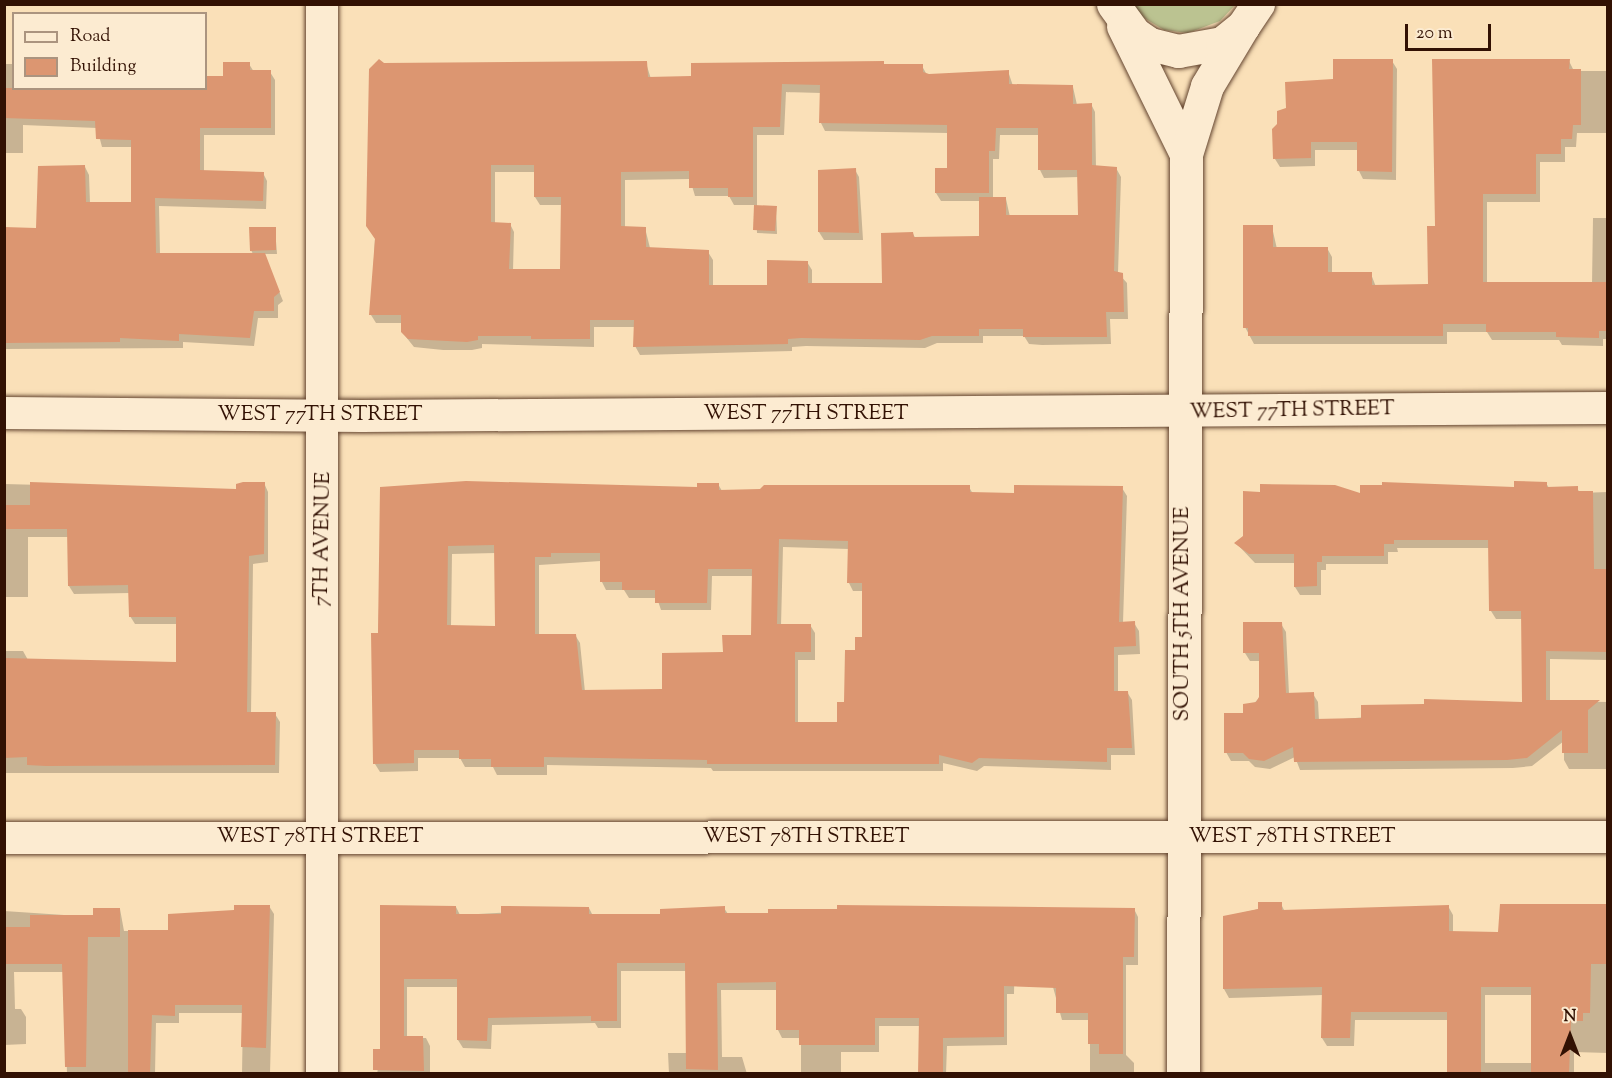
<!DOCTYPE html>
<style>
body{margin:0}
#map{position:relative;width:1612px;height:1078px;overflow:hidden;background:#fae0b8;font-family:"Sorts Mill Goudy",serif}
div>[style]{position:absolute}
.green>*{inset:0;background:#bbc391}
.shadow>*{inset:0;background:#0003}
.building>*{inset:0;background:#dc9671}
.roads{filter:drop-shadow(0 0 2px #644530) drop-shadow(0 0 2px #644530)}
.street>*{height:32px;margin:-16px;padding:0 16px;transform-origin:16px;border-radius:16px;background:#fcebd1}
.secondary>*{height:33px;margin:-16.5px;padding:0 16.5px;transform-origin:16.5px;border-radius:16.5px;background:#fcebd1}
span{translate:-50% -50%;white-space:nowrap;text-align:center;line-height:1.15;-webkit-text-stroke:4.5px #fcebd1;paint-order:stroke}
.street-label{font-size:21px;color:#321103}
.frame{position:absolute;inset:0;border:6px solid #321103;pointer-events:none}
.legend{position:absolute;left:12px;top:12px;width:195px;height:78px;box-sizing:border-box;background:#fcebd1;border:2px solid #ab947f;margin:0;padding:8px 10px;list-style:none;font-size:18px;color:#321103}
.legend li{display:flex;align-items:center;gap:12px;height:30px}
.legend b{width:30px;border:2px solid #ab947f}
.north{position:absolute;left:1540px;top:1006px;width:60px;height:60px;-webkit-text-stroke:4px #fcebd1;paint-order:stroke;rotate:0deg;font-size:16px;font-weight:700;line-height:24px;text-align:center;color:#321103}
.north::after{content:'';display:block;margin:auto;width:21px;height:27px;background:#321103;clip-path:polygon(50% 0,100% 100%,50% 72%,0 100%)}
.scale{position:absolute;left:1405px;top:24px;width:86px;height:27px;box-sizing:border-box;border:3px solid #321103;border-top:0;padding-left:8px;font-size:18px;line-height:21px;white-space:nowrap;color:#321103;-webkit-text-stroke:4px #fcebd1;paint-order:stroke}
</style>
<div id="map">
<div class="green">
<div style="clip-path:polygon(1132px 5px,1235px 5px,1220px 21px,1188px 33px,1164px 30px,1141px 16px)"></div>
</div>
<div class="shadow">
<div style="clip-path:polygon(1392px 61px,1397px 69px,1396px 180px,1363px 179px,1359px 171px,1359px 150px,1315px 150px,1315px 166px,1280px 167px,1275px 159px,1334px 80px)"></div>
<div style="clip-path:polygon(1569px 61px,1574px 71px,1608px 71px,1608px 133px,1577px 133px,1576px 147px,1565px 147px,1565px 162px,1540px 162px,1540px 202px,1487px 202px,1487px 284px,1592px 284px,1593px 218px,1608px 218px,1608px 339px,1603px 339px,1603px 346px,1562px 345px,1559px 340px,1492px 340px,1487px 332px,1447px 332px,1447px 344px,1254px 344px,1245px 327px,1272px 227px,1277px 249px,1327px 248px,1332px 257px,1332px 274px,1371px 274px,1376px 287px,1429px 286px,1437px 228px)"></div>
<div style="clip-path:polygon(evenodd,646px 63px,651px 79px,922px 66px,927px 75px,1008px 71px,1013px 86px,1073px 87px,1077px 105px,1091px 104px,1095px 112px,1096px 167px,1116px 168px,1121px 177px,1118px 273px,1127px 283px,1128px 319px,1110px 319px,1111px 344px,1042px 345px,1029px 344px,1024px 336px,983px 336px,983px 343px,937px 343px,925px 348px,806px 346px,792px 347px,792px 351px,640px 355px,635px 346px,635px 327px,594px 327px,594px 347px,482px 344px,482px 348px,472px 350px,443px 350px,414px 347px,402px 332px,403px 323px,376px 323px,371px 315px,384px 65px,646px 63px,786px 92px,821px 93px,821px 123px,825px 131px,948px 133px,948px 170px,936px 193px,941px 201px,981px 201px,981px 238px,916px 239px,913px 234px,884px 285px,812px 285px,812px 270px,807px 262px,768px 287px,713px 287px,713px 260px,708px 252px,650px 248px,645px 228px,625px 228px,625px 180px,690px 179px,695px 196px,729px 196px,734px 205px,756px 205px,757px 233px,777px 234px,776px 207px,757px 206px,757px 135px,784px 135px,786px 92px,646px 63px,1000px 135px,1039px 135px,1040px 170px,1044px 178px,1079px 177px,1079px 217px,1010px 217px,1006px 199px,993px 198px,993px 159px,999px 159px,1000px 135px,646px 63px,495px 172px,535px 172px,535px 197px,540px 205px,562px 205px,562px 271px,513px 271px,514px 232px,510px 224px,495px 224px,495px 172px)"></div>
<div style="clip-path:polygon(4px 64px,14px 64px,14px 88px,206px 88px,206px 77px,225px 77px,249px 64px,254px 72px,270px 72px,275px 80px,275px 135px,204px 135px,204px 171px,263px 173px,267px 181px,266px 209px,159px 206px,160px 254px,253px 254px,251px 250px,275px 228px,277px 254px,264px 254px,283px 301px,278px 305px,278px 318px,258px 318px,254px 346px,183px 342px,183px 348px,4px 349px,4px 228px,38px 229px,85px 167px,89px 175px,90px 203px,132px 203px,132px 147px,102px 147px,97px 128px,23px 125px,23px 153px,4px 153px)"></div>
<div style="clip-path:polygon(855px 170px,859px 177px,863px 240px,824px 240px,819px 232px,820px 171px)"></div>
<div style="clip-path:polygon(264px 483px,268px 492px,268px 562px,253px 564px,251px 714px,275px 714px,280px 722px,279px 773px,4px 773px,4px 651px,23px 651px,28px 660px,177px 663px,177px 624px,135px 624px,130px 616px,130px 593px,74px 594px,69px 586px,68px 537px,28px 537px,28px 597px,4px 597px,4px 484px,238px 490px)"></div>
<div style="clip-path:polygon(1546px 483px,1549px 488px,1577px 488px,1580px 493px,1608px 492px,1608px 660px,1550px 659px,1550px 701px,1608px 702px,1608px 769px,1569px 769px,1564px 760px,1564px 741px,1532px 766px,1513px 768px,1300px 770px,1295px 757px,1270px 769px,1255px 767px,1249px 761px,1231px 761px,1226px 752px,1244px 714px,1260px 697px,1261px 661px,1250px 661px,1245px 653px,1281px 624px,1286px 632px,1289px 694px,1313px 694px,1318px 702px,1319px 721px,1524px 704px,1523px 619px,1496px 619px,1491px 611px,1490px 548px,1397px 548px,1398px 552px,1388px 552px,1388px 564px,1326px 564px,1326px 570px,1321px 570px,1321px 595px,1300px 595px,1295px 587px,1295px 563px,1255px 563px,1236px 543px,1362px 495px,1516px 488px)"></div>
<div style="clip-path:polygon(evenodd,718px 484px,722px 491px,969px 487px,973px 494px,1016px 495px,1122px 488px,1127px 496px,1123px 623px,1134px 623px,1139px 631px,1140px 654px,1118px 655px,1118px 692px,1127px 692px,1132px 700px,1135px 755px,1111px 755px,1111px 770px,984px 766px,977px 771px,943px 763px,943px 771px,713px 771px,711px 768px,547px 765px,547px 775px,497px 775px,493px 767px,465px 767px,460px 758px,418px 758px,418px 771px,380px 772px,375px 764px,382px 488px,698px 489px,718px 484px,783px 547px,849px 549px,849px 583px,853px 591px,864px 591px,864px 639px,857px 652px,839px 723px,798px 723px,798px 660px,815px 660px,815px 633px,810px 625px,781px 626px,783px 547px,718px 484px,496px 553px,496px 627px,451px 627px,452px 554px,496px 553px,718px 484px,601px 561px,602px 582px,606px 590px,624px 590px,629px 598px,657px 598px,661px 610px,711px 610px,712px 576px,753px 576px,752px 637px,664px 691px,585px 692px,580px 643px,575px 635px,539px 635px,539px 565px,601px 561px)"></div>
<div style="clip-path:polygon(evenodd,1281px 904px,1285px 912px,1448px 906px,1453px 915px,1453px 933px,1499px 933px,1502px 906px,1608px 905px,1608px 1053px,1574px 1052px,1574px 1074px,1447px 1074px,1448px 1020px,1355px 1020px,1354px 1046px,1327px 1046px,1322px 1038px,1323px 995px,1229px 998px,1224px 989px,1224px 917px,1281px 904px,1485px 995px,1532px 995px,1532px 1063px,1485px 1063px,1485px 995px)"></div>
<div style="clip-path:polygon(269px 906px,274px 914px,270px 1074px,242px 1074px,243px 1013px,179px 1013px,179px 1023px,156px 1023px,155px 1074px,67px 1074px,64px 972px,14px 972px,15px 1009px,21px 1009px,26px 1017px,26px 1044px,4px 1045px,4px 911px,94px 917px,120px 909px,124px 931px,169px 931px,236px 911px)"></div>
<div style="clip-path:polygon(381px 907px,456px 907px,460px 915px,589px 908px,593px 916px,661px 916px,724px 908px,728px 914px,1134px 909px,1138px 917px,1138px 965px,1126px 965px,1126px 1055px,1134px 1063px,1134px 1074px,1090px 1074px,1090px 1020px,1062px 1020px,1053px 987px,1015px 942px,1014px 994px,1007px 994px,1007px 1045px,947px 1046px,946px 1074px,920px 1074px,920px 1026px,879px 1026px,879px 1052px,841px 1052px,841px 1074px,801px 1074px,801px 1038px,782px 1038px,778px 1030px,777px 990px,721px 990px,722px 1057px,742px 1057px,747px 1074px,669px 1074px,668px 1053px,688px 1053px,687px 971px,621px 971px,621px 1028px,598px 1028px,595px 1023px,492px 1025px,491px 1049px,463px 1048px,458px 1040px,458px 987px,407px 987px,407px 1038px,426px 1038px,430px 1046px,430px 1074px,377px 1074px,381px 1051px)"></div>
</div>
<div class="building">
<div style="clip-path:polygon(evenodd,379px 59px,384px 63px,647px 61px,648px 77px,691px 76px,691px 63px,884px 61px,884px 64px,923px 64px,923px 72px,929px 74px,1009px 70px,1009px 84px,1073px 85px,1073px 104px,1092px 103px,1092px 165px,1117px 167px,1114px 271px,1123px 273px,1124px 312px,1106px 312px,1107px 337px,1023px 337px,1023px 329px,979px 329px,979px 336px,932px 336px,920px 340px,801px 338px,788px 339px,788px 344px,633px 347px,634px 320px,590px 320px,590px 339px,531px 339px,531px 336px,478px 336px,478px 340px,467px 342px,408px 339px,401px 332px,401px 315px,369px 315px,375px 239px,366px 226px,369px 69px,379px 59px,782px 84px,820px 85px,819px 123px,947px 125px,947px 168px,935px 168px,935px 193px,989px 193px,989px 151px,995px 151px,996px 128px,1038px 128px,1038px 170px,1077px 170px,1078px 215px,1006px 215px,1006px 197px,979px 197px,979px 236px,914px 237px,913px 232px,881px 233px,882px 283px,808px 283px,808px 261px,767px 260px,767px 285px,709px 285px,709px 250px,646px 247px,646px 227px,621px 226px,621px 172px,689px 171px,689px 188px,728px 188px,728px 197px,753px 197px,753px 127px,780px 127px,782px 84px,379px 59px,491px 165px,534px 165px,534px 197px,561px 197px,560px 269px,509px 269px,511px 223px,491px 222px,491px 165px)"></div>
<div style="clip-path:polygon(1333px 59px,1393px 59px,1392px 172px,1357px 171px,1357px 142px,1311px 142px,1311px 158px,1273px 159px,1272px 129px,1277px 124px,1277px 111px,1286px 108px,1285px 82px,1333px 79px)"></div>
<div style="clip-path:polygon(1432px 59px,1570px 59px,1569px 69px,1581px 69px,1581px 125px,1573px 125px,1572px 139px,1561px 139px,1561px 154px,1536px 154px,1536px 194px,1483px 194px,1483px 282px,1608px 282px,1608px 331px,1599px 331px,1599px 338px,1556px 337px,1556px 332px,1486px 332px,1486px 324px,1443px 324px,1443px 336px,1248px 336px,1248px 328px,1243px 328px,1243px 225px,1273px 225px,1273px 247px,1328px 247px,1328px 272px,1372px 272px,1372px 285px,1428px 284px,1427px 226px,1435px 226px)"></div>
<div style="clip-path:polygon(223px 62px,250px 62px,250px 70px,271px 70px,271px 128px,200px 128px,200px 170px,264px 172px,263px 201px,155px 198px,156px 253px,265px 253px,280px 292px,274px 297px,274px 311px,254px 311px,250px 338px,179px 334px,179px 341px,120px 338px,120px 342px,4px 343px,4px 227px,36px 228px,38px 166px,85px 165px,86px 202px,131px 202px,131px 140px,96px 139px,95px 121px,4px 118px,4px 88px,206px 88px,206px 76px,223px 76px)"></div>
<div style="clip-path:polygon(856px 168px,859px 233px,818px 232px,818px 170px)"></div>
<div style="clip-path:polygon(754px 205px,777px 206px,775px 231px,753px 230px)"></div>
<div style="clip-path:polygon(249px 227px,276px 227px,276px 250px,250px 251px)"></div>
<div style="clip-path:polygon(evenodd,466px 481px,697px 487px,697px 483px,719px 483px,719px 490px,760px 489px,764px 485px,970px 485px,970px 492px,1014px 493px,1014px 485px,1123px 486px,1119px 622px,1135px 621px,1136px 646px,1114px 647px,1114px 691px,1128px 691px,1132px 748px,1107px 748px,1107px 762px,979px 758px,972px 763px,939px 755px,939px 764px,707px 764px,707px 760px,544px 757px,544px 767px,491px 767px,491px 759px,459px 759px,459px 750px,414px 750px,414px 763px,373px 764px,371px 633px,378px 633px,380px 487px,466px 481px,779px 539px,848px 541px,847px 583px,862px 583px,862px 637px,855px 637px,855px 650px,845px 650px,844px 702px,837px 702px,837px 722px,795px 722px,795px 652px,811px 652px,811px 624px,777px 624px,779px 539px,466px 481px,494px 545px,495px 626px,447px 625px,448px 546px,494px 545px,466px 481px,551px 553px,600px 553px,600px 582px,622px 582px,622px 590px,655px 590px,655px 603px,707px 603px,708px 569px,752px 569px,751px 635px,722px 635px,723px 652px,662px 653px,662px 689px,582px 690px,576px 634px,535px 634px,535px 557px,551px 557px,551px 553px)"></div>
<div style="clip-path:polygon(1514px 481px,1547px 482px,1547px 487px,1578px 486px,1578px 491px,1593px 491px,1594px 569px,1608px 569px,1608px 652px,1546px 651px,1546px 700px,1600px 700px,1588px 710px,1588px 753px,1562px 753px,1562px 730px,1527px 758px,1507px 760px,1294px 762px,1293px 747px,1264px 761px,1249px 759px,1243px 753px,1224px 753px,1224px 713px,1243px 713px,1243px 704px,1256px 702px,1259px 697px,1259px 653px,1243px 653px,1243px 622px,1282px 622px,1286px 693px,1314px 692px,1315px 719px,1361px 718px,1361px 705px,1424px 704px,1424px 699px,1522px 702px,1521px 611px,1489px 611px,1488px 540px,1394px 540px,1394px 544px,1384px 544px,1384px 556px,1322px 556px,1322px 562px,1317px 562px,1317px 586px,1294px 587px,1294px 554px,1249px 554px,1234px 543px,1243px 536px,1243px 491px,1260px 492px,1260px 484px,1335px 485px,1360px 493px,1360px 485px,1382px 485px,1382px 482px,1514px 487px)"></div>
<div style="clip-path:polygon(30px 482px,236px 489px,236px 484px,243px 482px,265px 482px,264px 554px,249px 556px,247px 712px,276px 712px,275px 765px,46px 766px,27px 765px,27px 757px,4px 758px,4px 658px,176px 662px,176px 617px,129px 617px,128px 585px,68px 586px,67px 529px,4px 529px,4px 505px,30px 505px)"></div>
<div style="clip-path:polygon(1258px 902px,1282px 902px,1282px 910px,1449px 905px,1449px 931px,1498px 932px,1500px 904px,1607px 904px,1607px 964px,1591px 964px,1590px 1013px,1583px 1013px,1583px 1021px,1571px 1021px,1569px 1074px,1531px 1074px,1531px 987px,1481px 987px,1481px 1074px,1447px 1074px,1447px 1012px,1351px 1012px,1350px 1038px,1321px 1038px,1322px 987px,1223px 989px,1223px 916px,1258px 909px)"></div>
<div style="clip-path:polygon(234px 905px,270px 905px,266px 1048px,241px 1047px,242px 1005px,175px 1005px,175px 1016px,152px 1015px,150px 1074px,128px 1074px,128px 930px,168px 930px,168px 914px,234px 910px)"></div>
<div style="clip-path:polygon(380px 905px,456px 906px,456px 914px,501px 914px,501px 906px,589px 907px,589px 914px,660px 914px,660px 909px,725px 906px,725px 913px,768px 913px,768px 909px,837px 909px,837px 905px,1135px 908px,1134px 957px,1123px 957px,1123px 1054px,1099px 1054px,1099px 1044px,1088px 1044px,1088px 1013px,1056px 1013px,1056px 988px,1004px 986px,1004px 1037px,943px 1038px,943px 1074px,918px 1074px,919px 1018px,875px 1018px,875px 1045px,799px 1045px,799px 1030px,776px 1030px,776px 982px,717px 983px,718px 1070px,686px 1069px,685px 963px,617px 963px,617px 1021px,591px 1021px,591px 1016px,488px 1018px,487px 1041px,457px 1040px,457px 979px,404px 979px,404px 1036px,423px 1036px,424px 1071px,373px 1070px,373px 1049px,380px 1049px)"></div>
<div style="clip-path:polygon(93px 908px,120px 908px,120px 937px,88px 937px,86px 1067px,65px 1067px,62px 964px,4px 964px,4px 927px,30px 927px,30px 915px,93px 915px)"></div>
</div>
<div class="roads">
<div class="street">
<div style="left:4px;top:413px;width:358px;rotate:0.5deg"></div>
<div style="left:362px;top:416px;width:1246px;rotate:-0.37deg"></div>
<div style="left:4px;top:838px;width:1604px;rotate:-0.04deg"></div>
<div style="left:322px;top:1074px;width:1070px;rotate:-90deg"></div>
</div>
<div class="secondary">
<div style="left:1113px;top:4px;width:37px;rotate:54deg"></div>
<div style="left:1135px;top:34px;width:18px;rotate:34deg"></div>
<div style="left:1150px;top:44px;width:29px;rotate:14deg"></div>
<div style="left:1178px;top:51px;width:45px;rotate:-10.3deg"></div>
<div style="left:1222px;top:43px;width:27px;rotate:-39deg"></div>
<div style="left:1243px;top:26px;width:27px;rotate:-56deg"></div>
<div style="left:1123px;top:26px;width:143px;rotate:63.8deg"></div>
<div style="left:1183px;top:1074px;width:920px;rotate:-89.81deg"></div>
<div style="left:1186px;top:154px;width:71px;rotate:-72.8deg"></div>
<div style="left:1207px;top:86px;width:70px;rotate:-59deg"></div>
</div>
</div>
<div class="street-label">
<span style="left:1292px;top:411px;rotate:-1deg">WEST 77TH STREET</span>
<span style="left:806px;top:414px">WEST 77TH STREET</span>
<span style="left:320px;top:415px">WEST 77TH STREET</span>
<span style="left:323px;top:539px;rotate:-89deg">7TH AVENUE</span>
<span style="left:1183px;top:614px;rotate:-90deg">SOUTH 5TH AVENUE</span>
<span style="left:320px;top:837px">WEST 78TH STREET</span>
<span style="left:806px;top:837px">WEST 78TH STREET</span>
<span style="left:1292px;top:837px">WEST 78TH STREET</span>
</div>
<div class="frame"></div>
<ul class="legend">
<li><b style="height:8px;background:#fcebd1"></b>Road</li>
<li><b style="height:16px;background:#dc9671"></b>Building</li>
</ul>
<div class="north">N</div>
<div class="scale">20 m</div>
</div>
